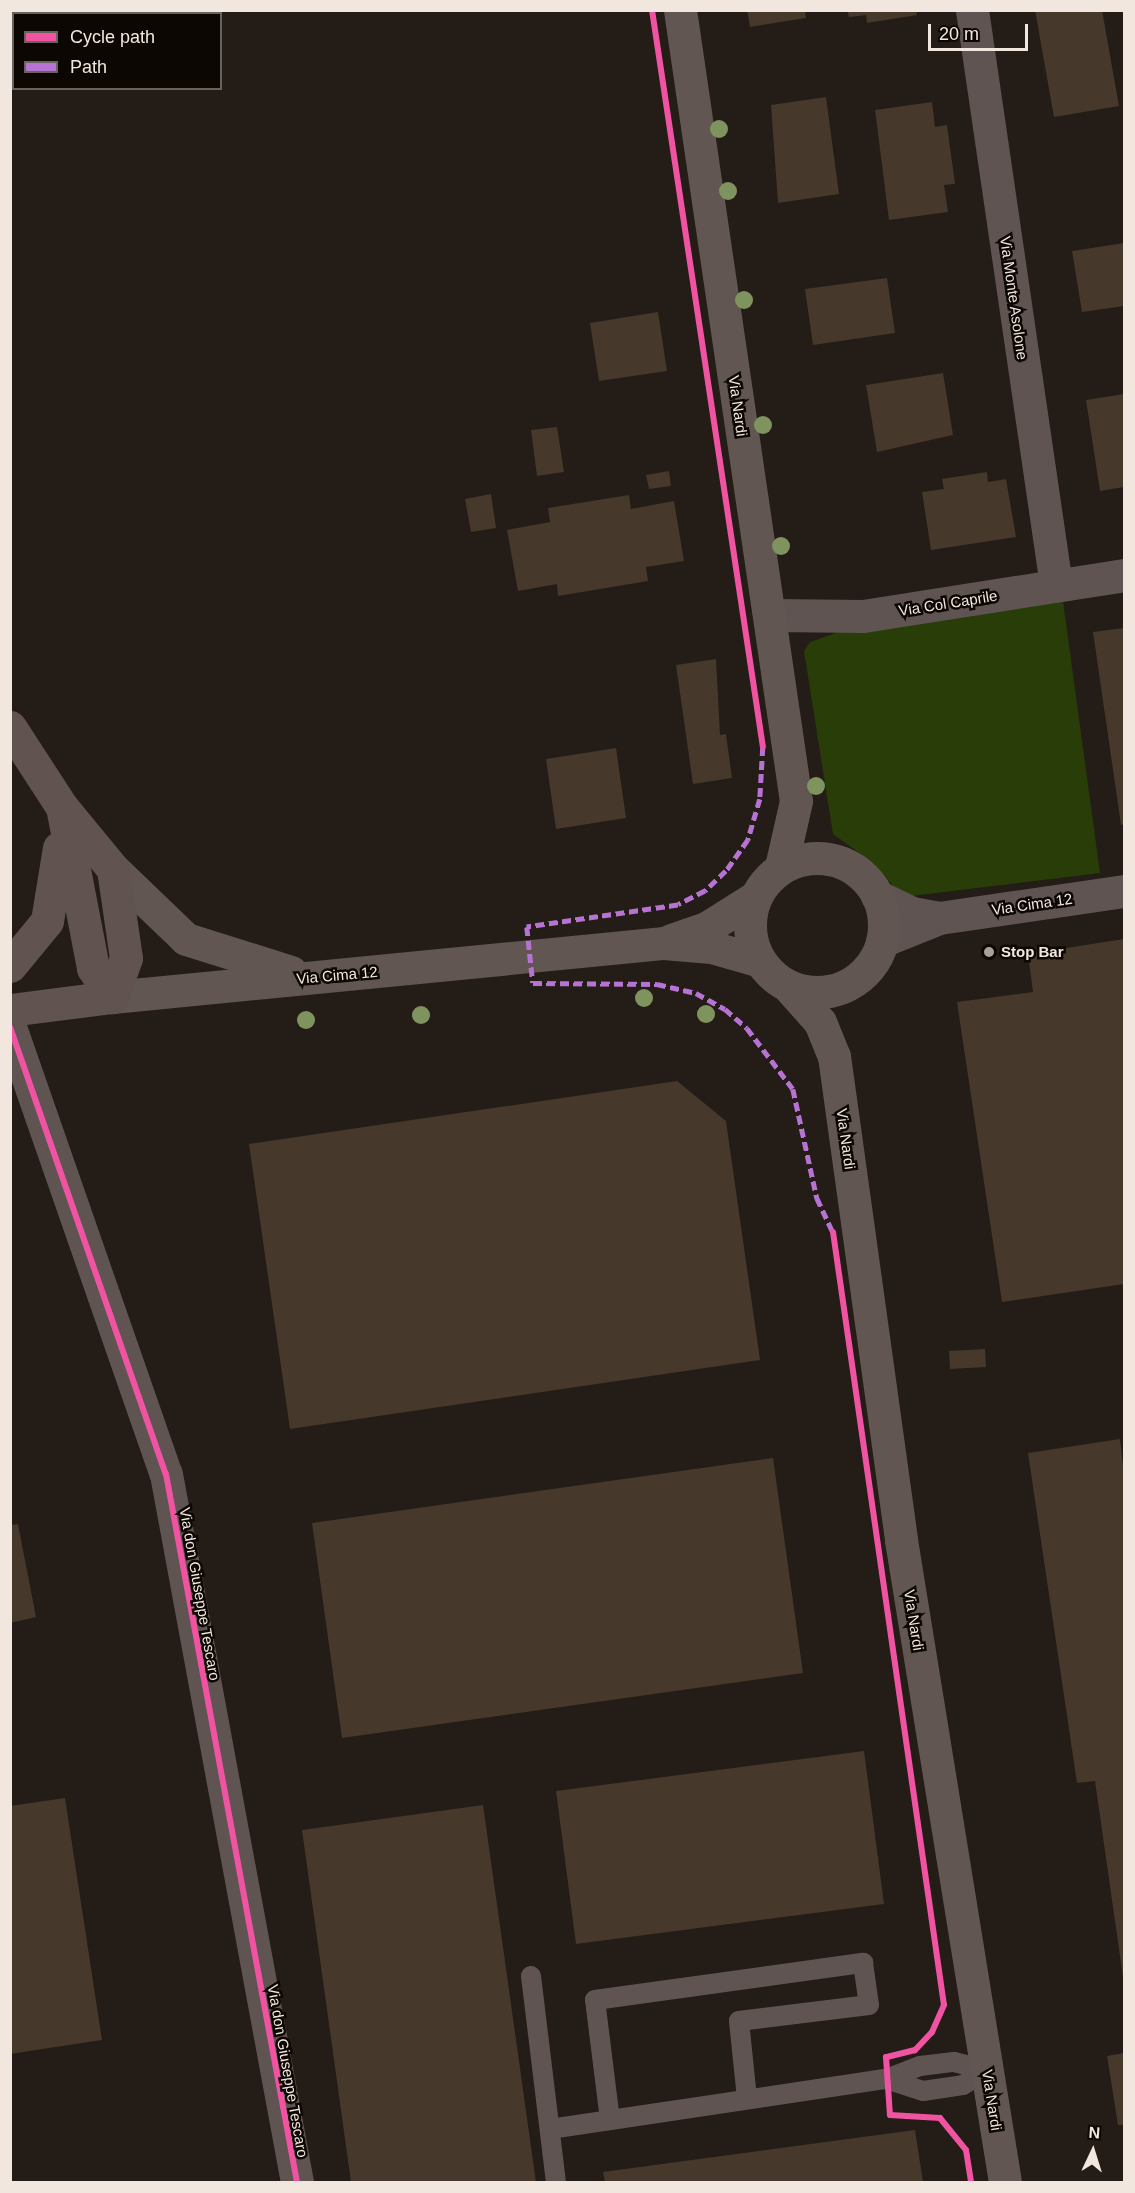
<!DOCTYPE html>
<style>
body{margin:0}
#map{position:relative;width:1135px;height:2193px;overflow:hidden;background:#241c16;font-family:Helvetica,sans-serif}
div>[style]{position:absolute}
.green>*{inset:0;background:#293d09}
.building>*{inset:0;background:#46382a}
.service>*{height:20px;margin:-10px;padding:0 10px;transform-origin:10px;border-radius:10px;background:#5f5452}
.minor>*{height:33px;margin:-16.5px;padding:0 16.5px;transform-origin:16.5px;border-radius:16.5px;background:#5f5452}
.tertiary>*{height:33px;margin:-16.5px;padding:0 16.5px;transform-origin:16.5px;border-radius:16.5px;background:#5f5452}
.secondary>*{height:33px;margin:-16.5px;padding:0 16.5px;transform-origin:16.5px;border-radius:16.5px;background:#625652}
.secondary>.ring{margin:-16.5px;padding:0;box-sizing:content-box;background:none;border:33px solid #625652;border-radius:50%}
.primary>*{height:33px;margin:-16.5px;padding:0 16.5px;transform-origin:16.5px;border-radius:16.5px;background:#605350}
.quiet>*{height:4.5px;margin-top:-2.25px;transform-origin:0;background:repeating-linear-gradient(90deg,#b673d3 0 9px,transparent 0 13.5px)}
.cycleway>*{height:6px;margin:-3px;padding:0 3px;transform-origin:3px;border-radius:3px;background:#f153a3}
.trees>*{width:18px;height:18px;margin:-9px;border-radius:50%;background:#7f935e}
.dots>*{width:16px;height:16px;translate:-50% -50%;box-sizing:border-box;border:3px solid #0d0704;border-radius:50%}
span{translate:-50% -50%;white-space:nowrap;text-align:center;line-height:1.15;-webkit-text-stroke:5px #0d0704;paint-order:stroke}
.street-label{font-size:15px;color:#f1e7df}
.poi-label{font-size:15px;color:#f1e7df;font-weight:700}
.left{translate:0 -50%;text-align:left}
.frame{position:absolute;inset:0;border:12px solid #f1e7df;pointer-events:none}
.legend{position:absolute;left:12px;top:12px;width:210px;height:78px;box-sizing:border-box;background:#0d0704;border:2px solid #68615c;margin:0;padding:8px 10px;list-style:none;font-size:18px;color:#f1e7df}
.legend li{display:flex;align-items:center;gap:12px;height:30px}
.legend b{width:30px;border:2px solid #68615c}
.north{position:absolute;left:1063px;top:2121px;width:60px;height:60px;-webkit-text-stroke:4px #0d0704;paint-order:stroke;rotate:4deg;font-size:16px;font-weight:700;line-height:24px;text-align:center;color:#f1e7df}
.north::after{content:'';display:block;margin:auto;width:21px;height:27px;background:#f1e7df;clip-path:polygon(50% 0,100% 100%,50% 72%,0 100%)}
.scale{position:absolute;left:928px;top:24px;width:100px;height:27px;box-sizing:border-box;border:3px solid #f1e7df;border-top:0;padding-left:8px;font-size:18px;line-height:21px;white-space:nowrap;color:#f1e7df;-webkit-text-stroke:4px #0d0704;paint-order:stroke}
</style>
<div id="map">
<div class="green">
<div style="clip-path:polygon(1063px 601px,1100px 873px,903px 897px,872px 862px,833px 834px,804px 651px,810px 642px,845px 630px)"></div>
</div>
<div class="building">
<div style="clip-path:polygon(747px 10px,805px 10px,806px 18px,750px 27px)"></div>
<div style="clip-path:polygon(847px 10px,916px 10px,917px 15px,867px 23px,866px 15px,849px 17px)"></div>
<div style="clip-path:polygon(1035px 10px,1102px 10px,1119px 106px,1054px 117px)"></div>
<div style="clip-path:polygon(826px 97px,839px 194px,778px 203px,771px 105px)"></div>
<div style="clip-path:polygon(932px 102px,935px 127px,947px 125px,955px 184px,944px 185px,948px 212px,889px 220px,875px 110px)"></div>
<div style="clip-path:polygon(1124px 243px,1124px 306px,1082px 312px,1072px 251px)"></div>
<div style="clip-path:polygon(887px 278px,895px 333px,813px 345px,805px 289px)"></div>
<div style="clip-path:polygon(658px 312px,667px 371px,599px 381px,590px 323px)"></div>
<div style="clip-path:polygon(943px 373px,953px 435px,877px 452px,866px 385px)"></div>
<div style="clip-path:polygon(1124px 394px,1124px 487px,1100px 491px,1086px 400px)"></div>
<div style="clip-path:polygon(557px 427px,564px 472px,537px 476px,531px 430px)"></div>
<div style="clip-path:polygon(669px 471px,671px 486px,649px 489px,646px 475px)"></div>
<div style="clip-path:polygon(987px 472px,988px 482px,1006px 479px,1016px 537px,931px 550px,922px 492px,944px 489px,942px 479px)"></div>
<div style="clip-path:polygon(491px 494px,496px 528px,471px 532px,465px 499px)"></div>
<div style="clip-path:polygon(629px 495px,631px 509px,674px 501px,684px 561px,646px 567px,648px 581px,558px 596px,557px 584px,518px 591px,507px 530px,550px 522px,548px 508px)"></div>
<div style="clip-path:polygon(1124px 628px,1124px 824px,1121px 825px,1093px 632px)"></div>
<div style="clip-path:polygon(716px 659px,720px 735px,726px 734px,732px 778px,693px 784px,676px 665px)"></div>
<div style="clip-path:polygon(616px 748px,626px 818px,556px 829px,546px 759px)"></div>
<div style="clip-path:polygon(1124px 939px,1124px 1284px,1002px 1302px,957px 1002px,1033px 992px,1028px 954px)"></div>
<div style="clip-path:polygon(677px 1081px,726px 1121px,760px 1360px,290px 1429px,249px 1144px)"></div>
<div style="clip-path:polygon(985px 1349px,986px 1367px,950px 1369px,949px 1351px)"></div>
<div style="clip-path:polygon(1120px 1439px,1124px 1474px,1123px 1977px,1095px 1781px,1077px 1783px,1028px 1453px)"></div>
<div style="clip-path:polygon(773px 1458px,803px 1673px,342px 1738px,312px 1523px)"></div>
<div style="clip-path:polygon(18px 1524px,36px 1617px,10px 1623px,10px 1525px)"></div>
<div style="clip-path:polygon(864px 1751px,884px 1904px,576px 1944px,556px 1791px)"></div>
<div style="clip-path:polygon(65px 1798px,102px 2040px,10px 2054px,10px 1806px)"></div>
<div style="clip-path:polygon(483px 1805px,536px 2182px,351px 2182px,302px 1830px)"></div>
<div style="clip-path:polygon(1124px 2053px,1124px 2125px,1118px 2125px,1107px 2056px)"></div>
<div style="clip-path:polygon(915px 2130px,923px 2182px,605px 2182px,603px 2172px)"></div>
</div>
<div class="service">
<div style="left:531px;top:1976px;width:208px;rotate:83.1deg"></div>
<div style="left:886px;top:2079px;width:39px;rotate:18deg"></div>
<div style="left:923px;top:2091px;width:40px;rotate:-8.5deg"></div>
<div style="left:963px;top:2085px;width:28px;rotate:-32deg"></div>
<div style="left:610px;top:2120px;width:121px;rotate:-97.1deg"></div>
<div style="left:595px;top:2000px;width:271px;rotate:-7.9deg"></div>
<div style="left:863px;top:1963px;width:42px;rotate:81.9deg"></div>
<div style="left:869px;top:2005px;width:131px;rotate:173deg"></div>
<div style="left:739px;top:2021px;width:77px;rotate:84.1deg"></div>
<div style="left:550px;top:2129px;width:340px;rotate:-8.5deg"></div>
<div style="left:886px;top:2079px;width:36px;rotate:-21deg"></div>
<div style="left:920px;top:2066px;width:34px;rotate:-7deg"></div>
<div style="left:954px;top:2062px;width:34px;rotate:14deg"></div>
</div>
<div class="minor">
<div style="left:972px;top:10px;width:581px;rotate:81.69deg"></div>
<div style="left:771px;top:615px;width:92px;rotate:0.6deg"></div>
<div style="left:863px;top:616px;width:264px;rotate:-8.9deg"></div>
<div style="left:10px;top:1027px;width:473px;rotate:70.8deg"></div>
<div style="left:166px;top:1474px;width:720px;rotate:79.52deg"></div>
</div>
<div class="tertiary">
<div style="left:877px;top:896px;width:39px;rotate:26deg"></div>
<div style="left:912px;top:913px;width:27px;rotate:10deg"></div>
<div style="left:882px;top:941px;width:61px;rotate:-22deg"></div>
<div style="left:939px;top:918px;width:187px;rotate:-8.3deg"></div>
</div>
<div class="secondary">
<div style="left:680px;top:10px;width:799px;rotate:81.66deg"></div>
<div style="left:796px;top:801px;width:68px;rotate:102.8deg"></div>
<div class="ring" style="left:750px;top:858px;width:101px;height:101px"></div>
<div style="left:113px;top:869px;width:101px;rotate:43.8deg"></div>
<div style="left:186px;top:939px;width:110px;rotate:17.4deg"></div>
<div style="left:671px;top:940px;width:39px;rotate:-19deg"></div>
<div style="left:708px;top:927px;width:54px;rotate:-32.2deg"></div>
<div style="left:788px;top:986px;width:48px;rotate:48.4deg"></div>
<div style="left:820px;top:1022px;width:37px;rotate:68deg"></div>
<div style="left:834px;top:1056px;width:489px;rotate:82.1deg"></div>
<div style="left:901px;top:1540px;width:650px;rotate:80.8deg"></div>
<div style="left:112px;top:997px;width:555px;rotate:-5.59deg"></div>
<div style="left:664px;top:943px;width:47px;rotate:4.9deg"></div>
<div style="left:711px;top:947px;width:51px;rotate:15.9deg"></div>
</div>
<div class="primary">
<div style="left:10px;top:727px;width:95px;rotate:57deg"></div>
<div style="left:62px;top:807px;width:80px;rotate:50.6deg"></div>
<div style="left:113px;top:869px;width:90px;rotate:81.7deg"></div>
<div style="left:126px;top:958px;width:41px;rotate:109.7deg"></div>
<div style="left:63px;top:812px;width:159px;rotate:79.1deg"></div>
<div style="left:93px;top:968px;width:35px;rotate:57deg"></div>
<div style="left:10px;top:966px;width:58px;rotate:-50.6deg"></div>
<div style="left:47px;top:921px;width:74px;rotate:-80.7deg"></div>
<div style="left:10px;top:1010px;width:103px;rotate:-7.3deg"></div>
</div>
<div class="quiet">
<div style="left:763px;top:747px;width:52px;rotate:93.3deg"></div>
<div style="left:760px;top:799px;width:43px;rotate:106.3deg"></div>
<div style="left:748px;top:840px;width:38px;rotate:125deg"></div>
<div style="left:726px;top:871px;width:29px;rotate:136deg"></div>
<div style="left:705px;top:891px;width:30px;rotate:153deg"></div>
<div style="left:678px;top:905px;width:153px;rotate:171.7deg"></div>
<div style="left:527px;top:927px;width:56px;rotate:83.9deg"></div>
<div style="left:533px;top:983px;width:124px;rotate:0.5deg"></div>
<div style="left:657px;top:984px;width:40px;rotate:13deg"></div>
<div style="left:696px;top:993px;width:33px;rotate:29deg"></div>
<div style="left:725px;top:1009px;width:29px;rotate:41deg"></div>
<div style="left:747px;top:1028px;width:76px;rotate:53deg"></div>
<div style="left:793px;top:1089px;width:112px;rotate:77.6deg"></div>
<div style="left:817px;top:1198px;width:38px;rotate:65deg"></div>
</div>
<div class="cycleway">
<div style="left:652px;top:10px;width:745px;rotate:81.44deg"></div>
<div style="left:10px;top:1027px;width:473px;rotate:70.8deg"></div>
<div style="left:166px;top:1474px;width:720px;rotate:79.52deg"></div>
<div style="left:833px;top:1232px;width:781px;rotate:81.83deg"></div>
<div style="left:944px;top:2005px;width:30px;rotate:114deg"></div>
<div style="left:932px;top:2032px;width:25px;rotate:133deg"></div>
<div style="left:915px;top:2050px;width:30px;rotate:166deg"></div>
<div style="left:886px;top:2057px;width:58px;rotate:86.1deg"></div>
<div style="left:890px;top:2115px;width:50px;rotate:3.4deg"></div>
<div style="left:940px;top:2118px;width:41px;rotate:50.9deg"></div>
<div style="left:966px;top:2150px;width:32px;rotate:81deg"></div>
</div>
<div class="trees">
<div style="left:719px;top:129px"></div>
<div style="left:728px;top:191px"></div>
<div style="left:744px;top:300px"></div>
<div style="left:763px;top:425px"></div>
<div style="left:781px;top:546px"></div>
<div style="left:816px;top:786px"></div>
<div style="left:644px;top:998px"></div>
<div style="left:706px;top:1014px"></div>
<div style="left:421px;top:1015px"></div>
<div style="left:306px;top:1020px"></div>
</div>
<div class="dots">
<div style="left:989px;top:952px;background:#a9a099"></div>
</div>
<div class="street-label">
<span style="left:1014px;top:298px;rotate:82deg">Via Monte Asolone</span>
<span style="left:738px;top:406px;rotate:82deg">Via Nardi</span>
<span style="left:948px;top:603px;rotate:-9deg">Via Col Caprile</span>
<span style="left:1032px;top:904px;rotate:-8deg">Via Cima 12</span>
<span style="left:337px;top:975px;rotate:-5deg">Via Cima 12</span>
<span style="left:846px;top:1139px;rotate:82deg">Via Nardi</span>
<span style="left:200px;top:1594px;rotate:80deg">Via don Giuseppe Tescaro</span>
<span style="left:914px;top:1620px;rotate:81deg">Via Nardi</span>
<span style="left:288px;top:2071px;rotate:80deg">Via don Giuseppe Tescaro</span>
<span style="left:992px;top:2100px;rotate:81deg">Via Nardi</span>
</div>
<div class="poi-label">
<span class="left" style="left:1001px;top:952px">Stop Bar</span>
</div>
<div class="frame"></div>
<ul class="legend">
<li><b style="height:8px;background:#f153a3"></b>Cycle path</li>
<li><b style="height:8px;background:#b673d3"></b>Path</li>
</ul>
<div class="north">N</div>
<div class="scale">20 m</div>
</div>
